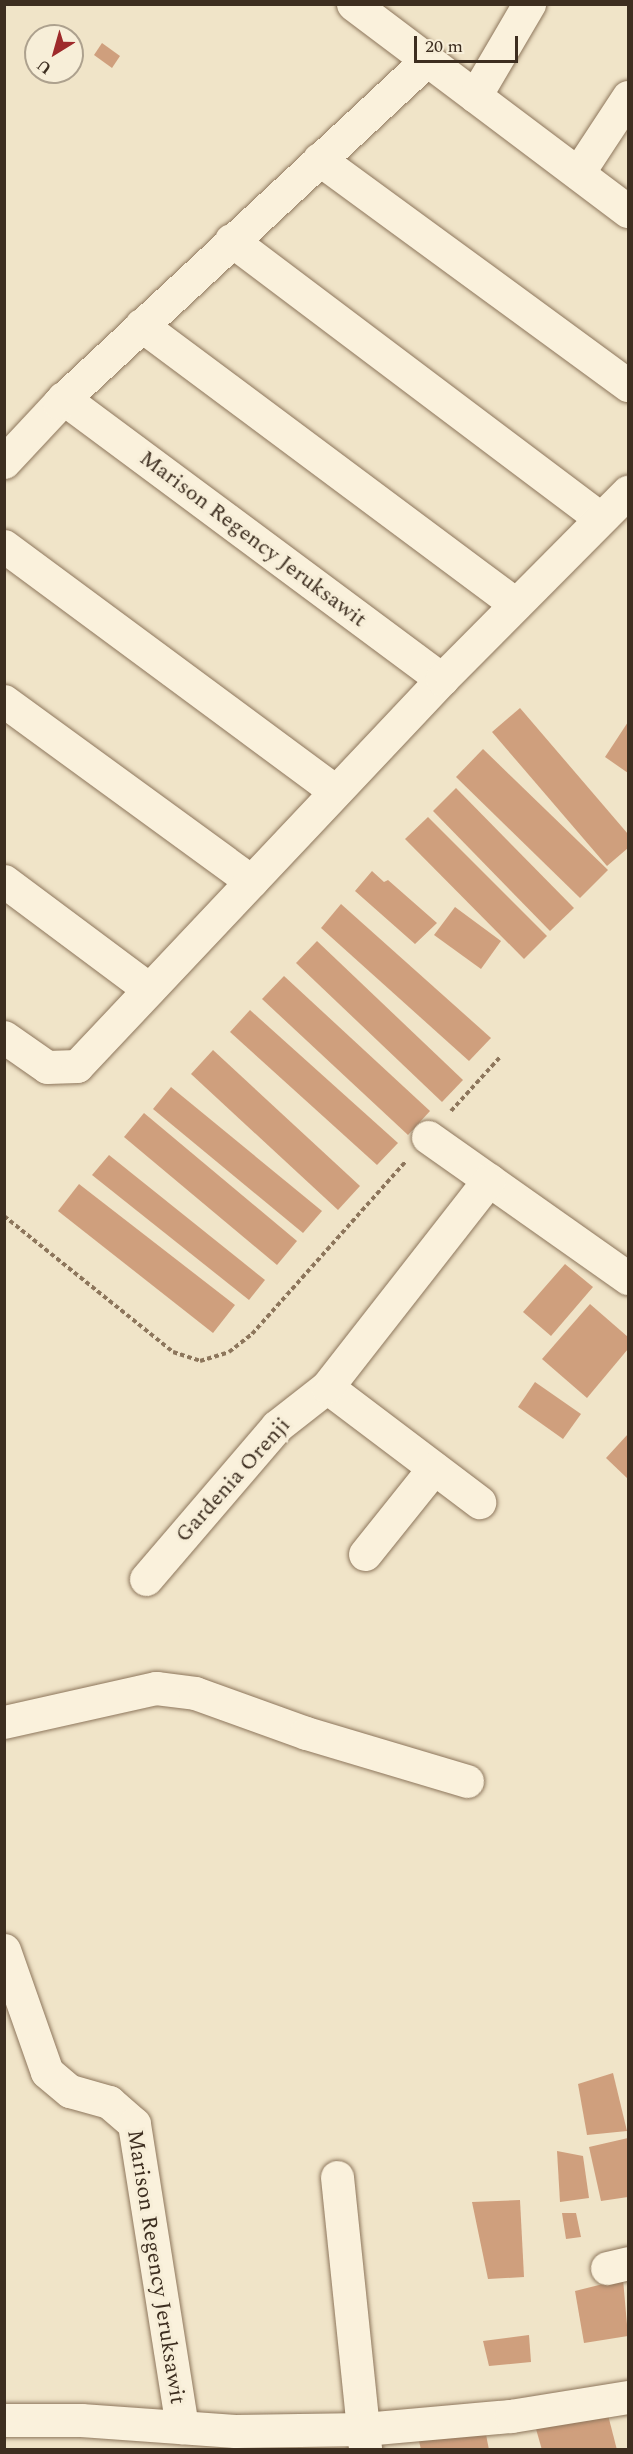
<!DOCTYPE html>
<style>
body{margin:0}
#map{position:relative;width:633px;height:2454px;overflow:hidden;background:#f0e4c8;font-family:Spectral,serif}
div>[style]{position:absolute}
.building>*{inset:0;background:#cf9f7d}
.path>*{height:4px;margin-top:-2px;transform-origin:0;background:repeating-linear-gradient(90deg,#8d765c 0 4.5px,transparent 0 7.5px)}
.roads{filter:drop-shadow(0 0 2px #8d765c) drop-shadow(0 0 2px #8d765c)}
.minor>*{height:33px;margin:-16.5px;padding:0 16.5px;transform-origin:16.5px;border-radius:16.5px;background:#faf1dc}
.secondary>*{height:33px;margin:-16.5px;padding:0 16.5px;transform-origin:16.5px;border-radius:16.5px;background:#faf1dc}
span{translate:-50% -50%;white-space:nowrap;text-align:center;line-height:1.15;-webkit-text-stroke:6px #f7eed8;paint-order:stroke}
.street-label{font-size:22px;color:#3d2e20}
.frame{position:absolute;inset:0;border:6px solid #3d2e20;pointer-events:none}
.north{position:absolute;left:24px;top:24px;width:60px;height:60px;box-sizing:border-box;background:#f7eed8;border:2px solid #ada18e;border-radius:50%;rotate:217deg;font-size:16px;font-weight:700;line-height:24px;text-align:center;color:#3d2e20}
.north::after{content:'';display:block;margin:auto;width:21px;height:27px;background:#9e2a2b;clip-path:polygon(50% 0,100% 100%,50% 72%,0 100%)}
.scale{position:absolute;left:414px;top:36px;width:104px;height:27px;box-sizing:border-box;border:3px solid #3d2e20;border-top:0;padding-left:8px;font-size:18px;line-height:21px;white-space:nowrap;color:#3d2e20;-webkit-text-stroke:4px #f7eed8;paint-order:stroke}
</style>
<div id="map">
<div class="building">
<div style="clip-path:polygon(102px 43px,120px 56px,112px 68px,94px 55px)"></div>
<div style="clip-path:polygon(520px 708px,628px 834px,628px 848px,607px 866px,492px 732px)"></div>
<div style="clip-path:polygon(628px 722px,628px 773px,605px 757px)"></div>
<div style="clip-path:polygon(483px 749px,608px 870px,580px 898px,456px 777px)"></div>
<div style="clip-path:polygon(456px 788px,574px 908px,550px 931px,433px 811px)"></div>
<div style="clip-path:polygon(428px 817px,547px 936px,524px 959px,405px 839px)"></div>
<div style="clip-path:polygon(372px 871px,384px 882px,388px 880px,437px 923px,415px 944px,355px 891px)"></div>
<div style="clip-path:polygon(341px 904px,491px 1038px,469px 1061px,321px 928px)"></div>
<div style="clip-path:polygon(455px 907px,501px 941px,481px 969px,434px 935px)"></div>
<div style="clip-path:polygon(317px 941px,463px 1080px,442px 1102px,296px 963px)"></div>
<div style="clip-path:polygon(284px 976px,430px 1111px,408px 1135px,262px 999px)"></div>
<div style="clip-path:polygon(250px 1010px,398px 1143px,377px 1165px,230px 1032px)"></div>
<div style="clip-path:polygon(213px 1050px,360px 1186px,338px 1210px,191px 1074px)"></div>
<div style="clip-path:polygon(171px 1087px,322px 1211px,303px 1233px,153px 1109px)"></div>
<div style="clip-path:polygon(144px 1113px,297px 1241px,277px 1265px,124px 1137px)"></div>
<div style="clip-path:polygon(109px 1155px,265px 1280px,249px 1300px,92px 1175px)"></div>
<div style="clip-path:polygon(79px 1184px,235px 1305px,213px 1333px,58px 1211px)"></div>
<div style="clip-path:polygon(565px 1264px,593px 1287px,551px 1336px,523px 1312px)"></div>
<div style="clip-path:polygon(590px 1304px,628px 1337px,628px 1349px,587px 1398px,542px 1359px)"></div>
<div style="clip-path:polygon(535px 1382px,581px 1414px,563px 1439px,518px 1407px)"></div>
<div style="clip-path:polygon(628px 1434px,628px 1479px,606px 1458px)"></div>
<div style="clip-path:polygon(613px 2073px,627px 2131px,587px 2135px,578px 2084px)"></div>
<div style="clip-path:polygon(628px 2138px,628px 2197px,601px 2201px,589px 2147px)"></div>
<div style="clip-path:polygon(557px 2151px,583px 2156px,589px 2198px,560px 2202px)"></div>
<div style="clip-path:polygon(520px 2200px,524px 2277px,488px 2279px,472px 2202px)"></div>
<div style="clip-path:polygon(562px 2213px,576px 2213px,581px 2237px,566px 2239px)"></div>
<div style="clip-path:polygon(623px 2279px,628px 2336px,584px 2343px,575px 2291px)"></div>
<div style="clip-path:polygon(529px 2335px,531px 2362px,489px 2366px,483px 2341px)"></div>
<div style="clip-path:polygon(607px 2411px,617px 2450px,542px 2450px,536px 2429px)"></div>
<div style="clip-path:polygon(484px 2424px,489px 2450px,421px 2450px,418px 2436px)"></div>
</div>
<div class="path">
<div style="left:451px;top:1111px;width:74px;rotate:-47.7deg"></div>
<div style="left:4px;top:1216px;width:217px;rotate:38.8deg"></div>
<div style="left:173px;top:1352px;width:28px;rotate:18deg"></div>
<div style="left:200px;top:1361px;width:30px;rotate:-17deg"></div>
<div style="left:229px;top:1352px;width:29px;rotate:-38deg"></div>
<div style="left:252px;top:1334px;width:232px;rotate:-48.3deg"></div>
</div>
<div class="roads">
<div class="minor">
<div style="left:353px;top:4px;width:344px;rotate:37deg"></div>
<div style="left:475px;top:96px;width:107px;rotate:-59.6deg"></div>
<div style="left:319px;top:159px;width:383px;rotate:36.2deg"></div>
<div style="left:578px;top:173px;width:91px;rotate:-56.7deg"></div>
<div style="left:231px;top:240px;width:461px;rotate:37deg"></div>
<div style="left:141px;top:325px;width:467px;rotate:36.7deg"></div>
<div style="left:63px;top:398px;width:472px;rotate:36.6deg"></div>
<div style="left:4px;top:462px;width:81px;rotate:-47deg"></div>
<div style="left:59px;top:403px;width:503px;rotate:-42.99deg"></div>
<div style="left:4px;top:546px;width:412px;rotate:36.5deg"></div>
<div style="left:4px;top:701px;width:306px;rotate:36.1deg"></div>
<div style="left:4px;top:881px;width:181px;rotate:36.7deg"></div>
<div style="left:4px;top:1037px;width:52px;rotate:34.9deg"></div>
<div style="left:47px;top:1067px;width:30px;rotate:-2deg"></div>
<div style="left:77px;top:1066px;width:532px;rotate:-46.68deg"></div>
<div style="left:442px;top:679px;width:264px;rotate:-45.2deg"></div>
<div style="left:428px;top:1137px;width:245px;rotate:35.2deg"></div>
<div style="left:327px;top:1387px;width:191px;rotate:37.1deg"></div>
<div style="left:365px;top:1554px;width:110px;rotate:-51.3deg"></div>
<div style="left:146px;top:1579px;width:201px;rotate:-49.4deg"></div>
<div style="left:277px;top:1426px;width:63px;rotate:-38deg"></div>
<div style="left:327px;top:1387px;width:263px;rotate:-52deg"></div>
<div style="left:4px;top:1722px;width:156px;rotate:-12.6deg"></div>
<div style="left:156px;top:1688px;width:39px;rotate:7deg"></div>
<div style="left:195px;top:1693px;width:118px;rotate:19.8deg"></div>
<div style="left:306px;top:1733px;width:168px;rotate:16.6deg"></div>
<div style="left:4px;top:1950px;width:129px;rotate:70.6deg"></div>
<div style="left:47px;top:2072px;width:30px;rotate:40deg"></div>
<div style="left:70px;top:2091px;width:41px;rotate:15.8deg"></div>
<div style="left:109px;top:2102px;width:33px;rotate:41deg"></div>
<div style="left:134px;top:2124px;width:307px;rotate:81deg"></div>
<div style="left:337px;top:2177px;width:274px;rotate:84.1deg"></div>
<div style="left:607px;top:2268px;width:22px;rotate:-13deg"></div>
</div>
<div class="secondary">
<div style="left:4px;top:2420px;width:77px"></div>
<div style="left:81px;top:2420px;width:154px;rotate:4.1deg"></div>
<div style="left:235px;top:2431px;width:129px;rotate:-0.9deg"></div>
<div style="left:364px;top:2429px;width:148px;rotate:-5.1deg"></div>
<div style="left:511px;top:2416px;width:119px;rotate:-9.2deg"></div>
</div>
</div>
<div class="street-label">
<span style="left:253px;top:539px;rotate:37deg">Marison Regency Jeruksawit</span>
<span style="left:233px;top:1480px;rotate:-48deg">Gardenia Orenji</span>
<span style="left:156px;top:2267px;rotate:81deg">Marison Regency Jeruksawit</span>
</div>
<div class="frame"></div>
<div class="north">U</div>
<div class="scale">20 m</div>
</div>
